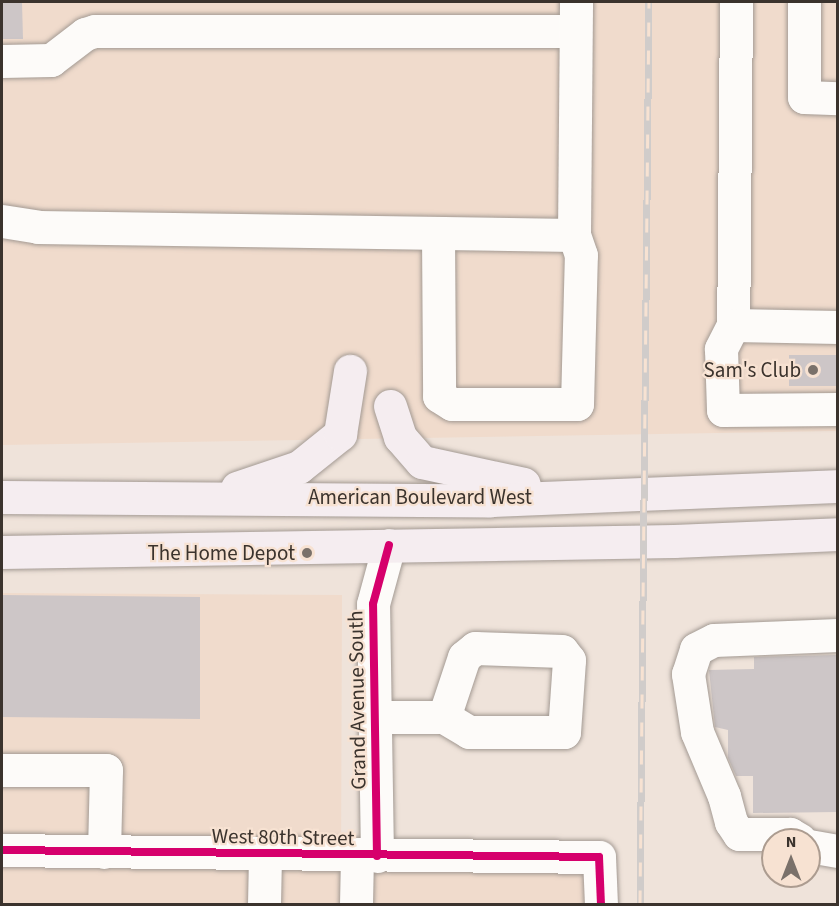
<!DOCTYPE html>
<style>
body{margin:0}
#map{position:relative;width:839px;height:906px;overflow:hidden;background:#efe3da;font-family:"Source Sans 3",sans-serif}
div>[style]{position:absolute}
.built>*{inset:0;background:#f0dbcc}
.building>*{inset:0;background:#cdc6c7}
.roads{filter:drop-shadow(0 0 2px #a39a93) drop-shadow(0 0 2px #a39a93)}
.minor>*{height:33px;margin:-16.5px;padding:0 16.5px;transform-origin:16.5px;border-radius:16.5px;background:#fdfbf9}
.major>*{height:33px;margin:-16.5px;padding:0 16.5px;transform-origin:16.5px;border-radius:16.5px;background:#f5edf0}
.rail>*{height:7px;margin-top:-3.5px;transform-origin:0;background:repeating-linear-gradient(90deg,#f7e2d2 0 14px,#d0ccca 0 28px);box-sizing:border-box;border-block:2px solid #d0ccca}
.cycleway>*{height:8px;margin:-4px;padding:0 4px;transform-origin:4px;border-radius:4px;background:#d6006c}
.dots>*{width:16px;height:16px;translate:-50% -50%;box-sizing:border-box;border:3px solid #f7e2d2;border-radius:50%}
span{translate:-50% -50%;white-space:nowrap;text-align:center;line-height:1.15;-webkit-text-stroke:4.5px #f7e2d2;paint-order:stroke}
.poi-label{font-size:21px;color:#3b332d}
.right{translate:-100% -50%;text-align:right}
.street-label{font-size:21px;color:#3b332d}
.frame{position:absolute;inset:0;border:3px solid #3b332d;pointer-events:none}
.north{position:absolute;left:761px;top:828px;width:60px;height:60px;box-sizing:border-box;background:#f7e2d2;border:2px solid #ac9c90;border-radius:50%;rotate:0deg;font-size:16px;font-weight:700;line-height:24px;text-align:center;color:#3b332d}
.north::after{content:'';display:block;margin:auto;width:21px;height:27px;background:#7a716a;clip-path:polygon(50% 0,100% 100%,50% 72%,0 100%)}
</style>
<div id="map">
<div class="built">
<div style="clip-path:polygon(2px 2px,837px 2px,837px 431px,2px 445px)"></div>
<div style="clip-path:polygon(2px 593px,342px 595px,341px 872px,586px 872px,586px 904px,2px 904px)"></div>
</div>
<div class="building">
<div style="clip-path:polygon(2px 2px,22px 2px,23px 39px,2px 39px)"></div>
<div style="clip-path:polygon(789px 355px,837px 355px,837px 386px,789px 386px)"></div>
<div style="clip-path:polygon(2px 595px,200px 597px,200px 719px,2px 717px)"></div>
<div style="clip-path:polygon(837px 655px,837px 812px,753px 813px,753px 776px,736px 776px,728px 758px,728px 730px,715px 727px,709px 670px,754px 669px,754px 657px)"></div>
</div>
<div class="roads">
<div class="minor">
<div style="left:736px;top:2px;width:323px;rotate:90.5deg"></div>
<div style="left:733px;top:325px;width:105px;rotate:1.1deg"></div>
<div style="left:804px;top:2px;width:95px;rotate:90deg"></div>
<div style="left:804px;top:97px;width:34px;rotate:2deg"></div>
<div style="left:2px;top:61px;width:49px;rotate:-1.2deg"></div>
<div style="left:51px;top:60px;width:43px;rotate:-37.4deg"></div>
<div style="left:85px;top:34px;width:10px;rotate:-17deg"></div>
<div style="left:95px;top:31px;width:480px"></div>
<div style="left:2px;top:221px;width:36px;rotate:9deg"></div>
<div style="left:38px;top:227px;width:536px;rotate:0.86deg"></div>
<div style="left:574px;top:235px;width:233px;rotate:-89.5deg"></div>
<div style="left:438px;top:234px;width:162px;rotate:89.6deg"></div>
<div style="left:439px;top:396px;width:15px;rotate:32deg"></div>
<div style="left:452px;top:404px;width:125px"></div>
<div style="left:577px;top:404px;width:149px;rotate:-88.5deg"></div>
<div style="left:581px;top:255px;width:21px;rotate:-109deg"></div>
<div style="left:733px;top:325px;width:27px;rotate:117deg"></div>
<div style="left:721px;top:349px;width:61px;rotate:88.1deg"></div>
<div style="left:723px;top:410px;width:115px;rotate:-0.5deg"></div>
<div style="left:374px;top:717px;width:70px"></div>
<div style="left:444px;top:717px;width:29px;rotate:31deg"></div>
<div style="left:469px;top:732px;width:95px"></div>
<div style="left:564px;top:732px;width:72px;rotate:-86deg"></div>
<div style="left:569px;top:660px;width:11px;rotate:-128deg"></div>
<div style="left:562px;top:651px;width:87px;rotate:-178deg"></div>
<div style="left:475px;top:648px;width:14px;rotate:141deg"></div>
<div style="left:464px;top:657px;width:63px;rotate:108.4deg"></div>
<div style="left:2px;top:770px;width:104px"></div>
<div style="left:106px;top:770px;width:82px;rotate:91.4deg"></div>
<div style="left:800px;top:840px;width:12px;rotate:-149deg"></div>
<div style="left:790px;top:834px;width:51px;rotate:180deg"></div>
<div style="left:739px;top:834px;width:14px;rotate:-124deg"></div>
<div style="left:731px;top:822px;width:27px;rotate:-105deg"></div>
<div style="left:724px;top:796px;width:69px;rotate:-112.9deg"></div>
<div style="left:697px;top:732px;width:59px;rotate:-98.8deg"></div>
<div style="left:688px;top:674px;width:26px;rotate:-72deg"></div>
<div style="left:696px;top:649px;width:20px;rotate:-27deg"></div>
<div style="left:714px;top:640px;width:124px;rotate:-2.3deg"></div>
<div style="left:809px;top:846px;width:29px;rotate:10deg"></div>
<div style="left:2px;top:850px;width:597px;rotate:0.67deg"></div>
<div style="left:599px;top:857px;width:47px;rotate:87.6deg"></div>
<div style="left:377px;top:856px;width:252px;rotate:-90.9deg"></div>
<div style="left:373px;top:604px;width:61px;rotate:-74.8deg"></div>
<div style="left:264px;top:904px;width:48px;rotate:-88.8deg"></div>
<div style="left:356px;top:904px;width:48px;rotate:-88.8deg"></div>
</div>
<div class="major">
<div style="left:390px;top:406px;width:33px;rotate:72deg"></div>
<div style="left:400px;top:437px;width:33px;rotate:49deg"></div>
<div style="left:422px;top:462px;width:104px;rotate:12.2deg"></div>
<div style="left:237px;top:488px;width:65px;rotate:-18.7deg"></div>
<div style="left:299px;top:467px;width:53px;rotate:-38.8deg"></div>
<div style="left:340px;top:434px;width:64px;rotate:-81deg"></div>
<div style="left:2px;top:497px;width:488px;rotate:0.4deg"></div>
<div style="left:490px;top:500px;width:348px;rotate:-2.3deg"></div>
<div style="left:2px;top:552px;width:672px;rotate:-0.94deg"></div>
<div style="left:674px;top:541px;width:164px;rotate:-2.4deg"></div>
</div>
</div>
<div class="rail">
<div style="left:640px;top:904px;width:902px;rotate:-89.43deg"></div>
</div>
<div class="cycleway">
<div style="left:2px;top:850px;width:597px;rotate:0.67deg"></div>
<div style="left:599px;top:857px;width:47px;rotate:87.6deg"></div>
<div style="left:377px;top:856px;width:252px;rotate:-90.9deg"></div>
<div style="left:373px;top:604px;width:61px;rotate:-74.8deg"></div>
</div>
<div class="dots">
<div style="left:813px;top:370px;background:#7a716a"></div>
<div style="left:307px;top:553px;background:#7a716a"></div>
</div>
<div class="poi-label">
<span class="right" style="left:801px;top:370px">Sam's Club</span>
<span class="right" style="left:295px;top:553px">The Home Depot</span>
</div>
<div class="street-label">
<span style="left:420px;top:497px">American Boulevard West</span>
<span style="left:357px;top:700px;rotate:-91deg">Grand Avenue South</span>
<span style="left:283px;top:837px;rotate:1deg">West 80th Street</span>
</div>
<div class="frame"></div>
<div class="north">N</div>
</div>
